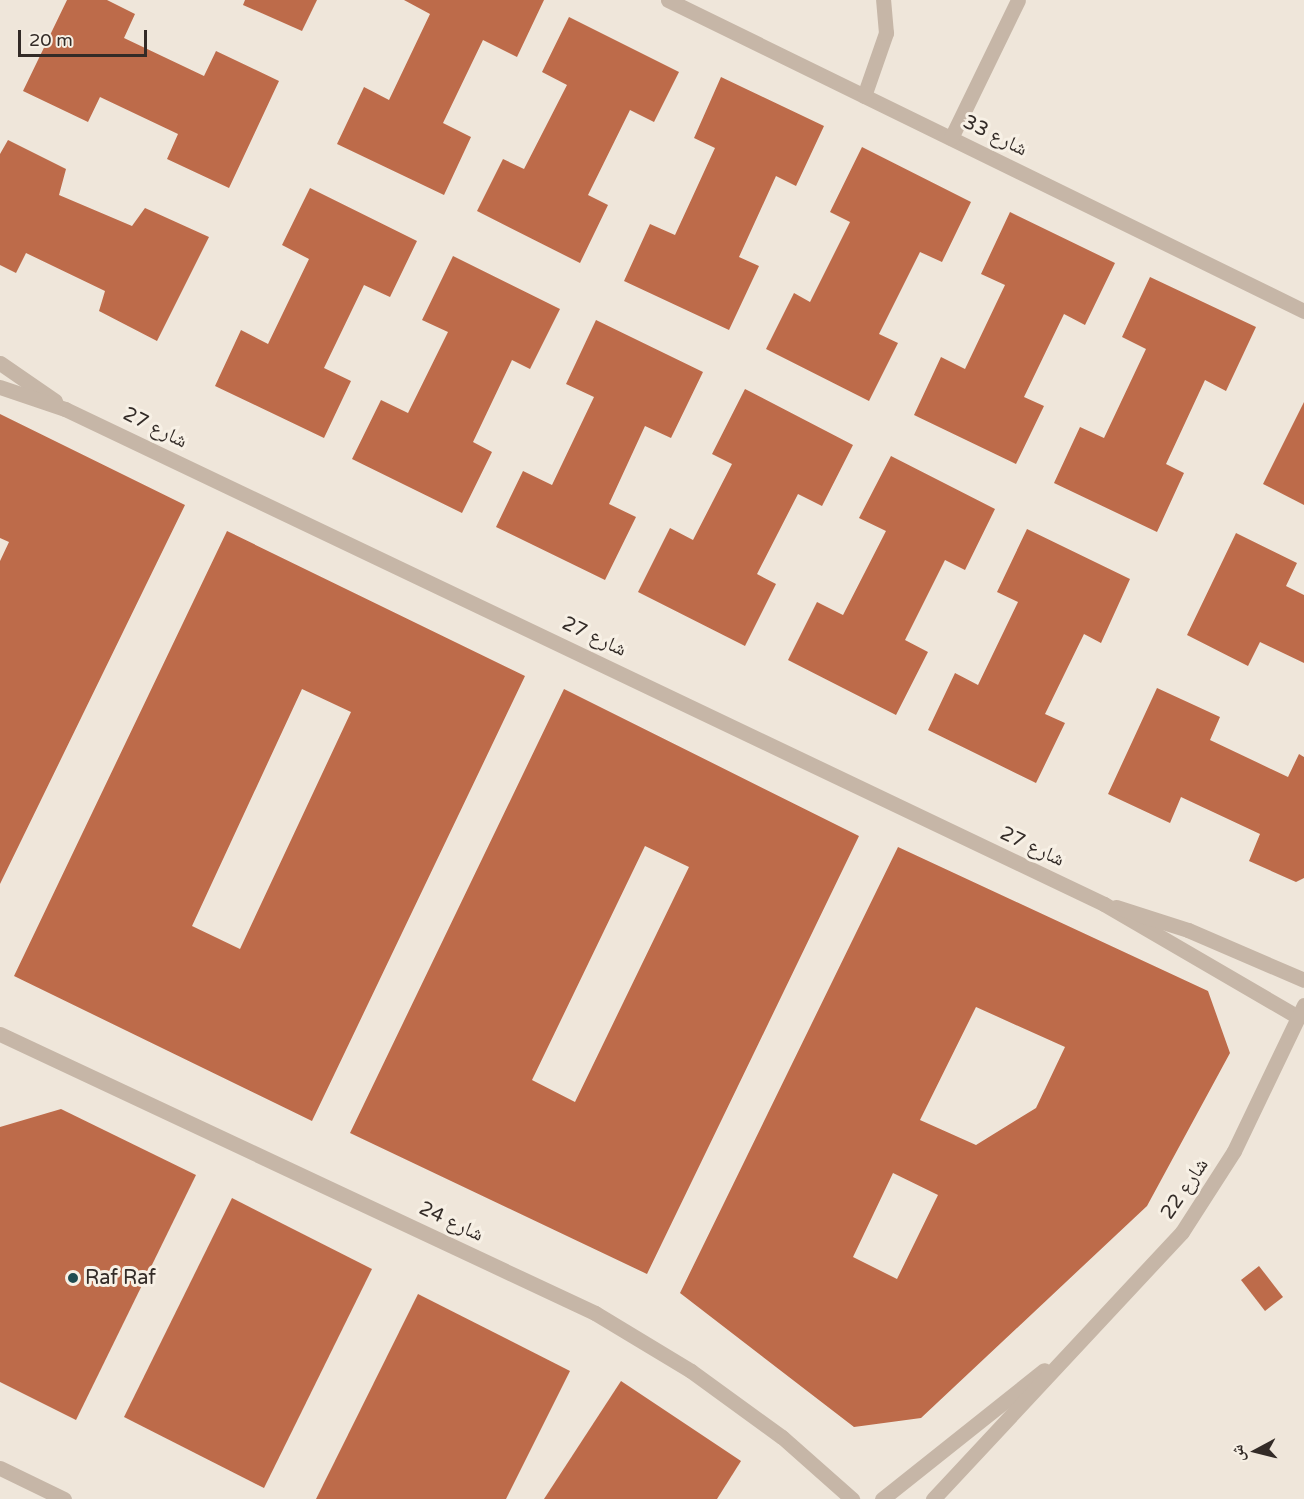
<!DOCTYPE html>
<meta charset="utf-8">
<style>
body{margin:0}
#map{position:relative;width:1304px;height:1499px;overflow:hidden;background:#efe6da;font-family:"Varela Round","Noto Naskh Arabic",sans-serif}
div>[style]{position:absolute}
.building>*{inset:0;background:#bd6b4a}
.minor>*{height:15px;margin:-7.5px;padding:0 7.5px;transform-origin:7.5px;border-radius:7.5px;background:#c6b6a7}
.dots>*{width:16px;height:16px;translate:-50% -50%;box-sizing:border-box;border:3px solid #f7f0e5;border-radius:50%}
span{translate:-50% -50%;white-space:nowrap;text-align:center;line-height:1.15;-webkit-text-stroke:6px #f7f0e5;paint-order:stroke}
.street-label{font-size:20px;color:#332b27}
.poi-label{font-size:20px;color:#332b27}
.left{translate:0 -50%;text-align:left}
.north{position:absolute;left:1226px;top:1421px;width:60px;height:60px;-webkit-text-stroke:4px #f7f0e5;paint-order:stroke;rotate:263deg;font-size:16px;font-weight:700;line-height:24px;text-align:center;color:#332b27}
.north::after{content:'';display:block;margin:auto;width:21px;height:27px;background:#332b27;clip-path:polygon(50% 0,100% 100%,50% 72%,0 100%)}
.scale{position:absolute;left:18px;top:30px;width:129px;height:27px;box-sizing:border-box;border:3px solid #332b27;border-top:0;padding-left:8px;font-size:18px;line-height:21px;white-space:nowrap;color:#332b27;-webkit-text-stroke:4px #f7f0e5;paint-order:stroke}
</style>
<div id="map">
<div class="building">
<div style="clip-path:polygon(67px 0,107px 0,135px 14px,124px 38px,204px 76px,216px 51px,279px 81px,229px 188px,167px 159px,178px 134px,100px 97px,88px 122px,23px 91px)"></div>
<div style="clip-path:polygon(245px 0,317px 0,302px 31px,243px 5px)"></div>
<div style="clip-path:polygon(404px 0,544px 0,517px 57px,483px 40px,443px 123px,471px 137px,444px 195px,337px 144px,364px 87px,389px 100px,430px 14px)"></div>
<div style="clip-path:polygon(569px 17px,679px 72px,654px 122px,630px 110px,588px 195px,608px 205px,580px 263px,477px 211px,503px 159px,524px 169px,567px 85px,542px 72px)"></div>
<div style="clip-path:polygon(721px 77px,824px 126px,796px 186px,776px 176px,739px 257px,759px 266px,729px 330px,624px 281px,650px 224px,675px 235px,715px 148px,694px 138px)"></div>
<div style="clip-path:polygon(8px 140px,66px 169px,59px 195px,132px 226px,145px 208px,209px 237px,157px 341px,99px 311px,105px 291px,26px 253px,16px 273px,0 265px,0 154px)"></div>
<div style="clip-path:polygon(862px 147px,971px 202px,942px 262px,920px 252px,879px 334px,898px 343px,869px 401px,766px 349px,794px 293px,810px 302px,850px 222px,830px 212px)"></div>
<div style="clip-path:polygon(310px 188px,417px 241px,390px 297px,364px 285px,324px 368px,351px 381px,324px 438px,215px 386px,241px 330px,268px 344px,309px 259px,282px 245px)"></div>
<div style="clip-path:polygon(1010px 212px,1115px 263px,1085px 325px,1064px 314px,1024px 397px,1044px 406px,1016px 464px,914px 415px,941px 357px,965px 369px,1005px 285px,981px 274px)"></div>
<div style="clip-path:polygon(453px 256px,560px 309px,530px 369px,512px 360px,473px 442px,492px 452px,462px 513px,352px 459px,381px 400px,408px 413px,448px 332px,422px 320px)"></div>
<div style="clip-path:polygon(1150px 277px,1256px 327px,1226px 391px,1205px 380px,1166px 464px,1184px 473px,1157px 532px,1054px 483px,1080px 427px,1104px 438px,1146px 349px,1122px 337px)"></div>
<div style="clip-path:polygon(596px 320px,703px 372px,671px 438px,645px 426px,609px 504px,636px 517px,605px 580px,496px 527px,523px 471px,552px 485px,594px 397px,566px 384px)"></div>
<div style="clip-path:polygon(745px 389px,853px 445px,822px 506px,798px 494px,757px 574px,776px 584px,745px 646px,638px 592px,670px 528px,693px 540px,732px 464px,712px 454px)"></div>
<div style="clip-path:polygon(1304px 402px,1304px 505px,1263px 484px)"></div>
<div style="clip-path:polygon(0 414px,185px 505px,0 884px,0 561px,9px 542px,0 538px)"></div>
<div style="clip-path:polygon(891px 456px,995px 509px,965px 570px,945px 560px,905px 640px,928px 652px,896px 715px,788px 660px,817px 602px,843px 615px,886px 531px,859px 518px)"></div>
<div style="clip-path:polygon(1027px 529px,1130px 579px,1101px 643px,1084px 634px,1045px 714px,1065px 723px,1036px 783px,928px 730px,955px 673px,978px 685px,1018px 602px,997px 592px)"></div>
<div style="clip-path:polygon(evenodd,227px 531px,525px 676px,312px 1121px,14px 976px,227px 531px,302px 689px,351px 712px,240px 949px,192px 926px,302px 689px)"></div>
<div style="clip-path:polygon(1236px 533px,1297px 563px,1286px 586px,1304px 595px,1304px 663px,1260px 642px,1248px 666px,1187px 635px)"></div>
<div style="clip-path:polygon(1157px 688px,1220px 717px,1210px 740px,1288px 777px,1299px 754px,1304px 757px,1304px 878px,1296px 882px,1249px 861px,1260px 834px,1181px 797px,1170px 823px,1108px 794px)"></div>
<div style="clip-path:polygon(evenodd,564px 689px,859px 836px,647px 1274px,350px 1133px,564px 689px,645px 846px,689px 867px,575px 1102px,532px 1080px,645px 846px)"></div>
<div style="clip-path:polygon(evenodd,898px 847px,1208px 991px,1230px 1053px,1147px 1206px,921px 1418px,854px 1427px,680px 1293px,898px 847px,976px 1007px,1065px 1047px,1036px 1108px,976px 1145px,920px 1120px,976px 1007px,898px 847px,893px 1173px,938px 1195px,897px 1279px,853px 1257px,893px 1173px)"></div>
<div style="clip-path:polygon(61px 1109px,196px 1175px,76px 1420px,0 1382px,0 1127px)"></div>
<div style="clip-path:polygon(232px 1198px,372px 1269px,264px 1488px,124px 1417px)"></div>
<div style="clip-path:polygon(1259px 1266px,1283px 1297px,1265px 1311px,1241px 1280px)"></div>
<div style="clip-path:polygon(418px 1294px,570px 1371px,506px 1499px,316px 1499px)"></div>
<div style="clip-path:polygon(621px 1381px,741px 1461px,717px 1499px,544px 1499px)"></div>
</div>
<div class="minor">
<div style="left:668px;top:0;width:708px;rotate:26.06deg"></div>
<div style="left:864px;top:96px;width:67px;rotate:-70.8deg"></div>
<div style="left:886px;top:33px;width:33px;rotate:-95deg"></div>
<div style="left:951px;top:138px;width:153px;rotate:-64.1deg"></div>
<div style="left:0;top:363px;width:67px;rotate:34.6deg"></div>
<div style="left:0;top:387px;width:69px;rotate:18.7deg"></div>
<div style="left:65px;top:409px;width:1151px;rotate:25.47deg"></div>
<div style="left:1104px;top:904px;width:225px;rotate:30.2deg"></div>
<div style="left:1116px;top:907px;width:76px;rotate:17.7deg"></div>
<div style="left:1188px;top:930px;width:126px;rotate:23.3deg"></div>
<div style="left:0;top:1034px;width:657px;rotate:25.12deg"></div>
<div style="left:595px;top:1313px;width:112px;rotate:31.1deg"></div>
<div style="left:691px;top:1371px;width:112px;rotate:36deg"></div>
<div style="left:782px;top:1437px;width:94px;rotate:41.5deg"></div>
<div style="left:0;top:1468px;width:71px;rotate:25.8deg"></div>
<div style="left:882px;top:1499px;width:207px;rotate:-38.5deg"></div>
<div style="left:933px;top:1499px;width:365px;rotate:-47deg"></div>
<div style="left:1182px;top:1232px;width:96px;rotate:-57.3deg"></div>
<div style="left:1234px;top:1151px;width:162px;rotate:-64.4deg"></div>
</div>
<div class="dots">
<div style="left:73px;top:1278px;background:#204c51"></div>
</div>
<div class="street-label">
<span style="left:995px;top:136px;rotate:26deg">شارع 33</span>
<span style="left:155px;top:428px;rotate:26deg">شارع 27</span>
<span style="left:594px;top:637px;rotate:25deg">شارع 27</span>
<span style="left:1032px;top:847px;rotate:25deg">شارع 27</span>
<span style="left:1185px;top:1189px;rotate:-56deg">شارع 22</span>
<span style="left:451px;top:1222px;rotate:25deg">شارع 24</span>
</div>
<div class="poi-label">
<span class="left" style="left:85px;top:1278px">Raf Raf</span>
</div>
<div class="north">ش</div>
<div class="scale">20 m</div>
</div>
